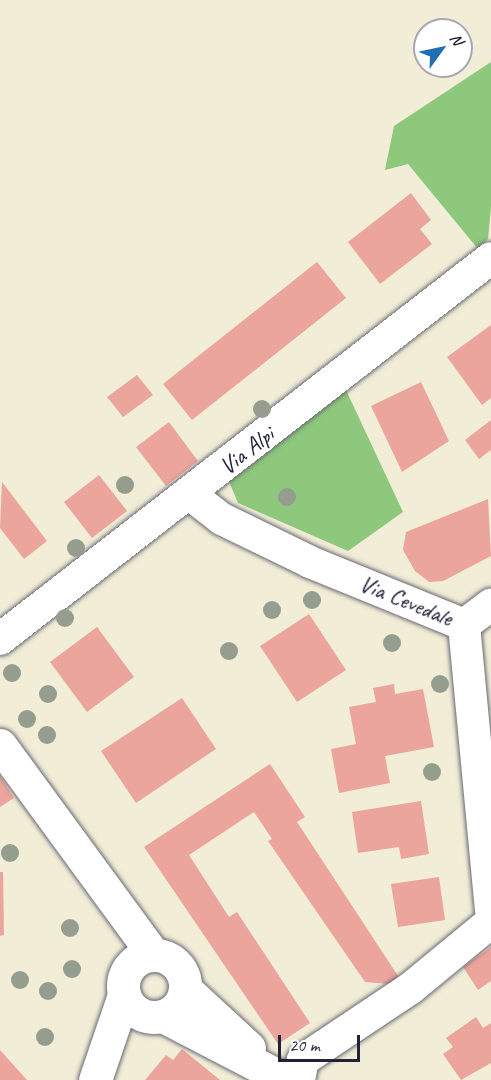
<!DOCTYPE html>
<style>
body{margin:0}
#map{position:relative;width:491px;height:1080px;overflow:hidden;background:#f1edd7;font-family:Caveat,sans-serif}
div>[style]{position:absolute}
.green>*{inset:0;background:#8dc87c}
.building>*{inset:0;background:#eca59c}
.roads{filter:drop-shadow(0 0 2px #6a6972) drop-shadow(0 0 2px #6a6972)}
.minor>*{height:32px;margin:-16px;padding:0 16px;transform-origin:16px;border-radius:16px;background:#fff}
.tertiary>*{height:33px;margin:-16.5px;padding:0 16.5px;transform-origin:16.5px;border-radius:16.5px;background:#fff}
.tertiary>.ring{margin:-16.5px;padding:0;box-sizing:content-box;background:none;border:33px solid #fff;border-radius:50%}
.trees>*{width:18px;height:18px;margin:-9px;border-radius:50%;background:#949d8e}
span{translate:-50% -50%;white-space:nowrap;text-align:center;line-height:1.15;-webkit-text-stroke:4.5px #fff;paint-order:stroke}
.street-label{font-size:24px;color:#22223b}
.north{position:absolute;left:413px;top:18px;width:60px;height:60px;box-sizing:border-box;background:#fff;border:2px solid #a7a7b1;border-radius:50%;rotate:57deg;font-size:16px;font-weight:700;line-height:24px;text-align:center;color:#22223b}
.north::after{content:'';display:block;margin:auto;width:21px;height:27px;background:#1f6fb2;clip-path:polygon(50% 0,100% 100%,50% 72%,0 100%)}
.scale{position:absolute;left:278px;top:1035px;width:82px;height:27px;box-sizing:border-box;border:3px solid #22223b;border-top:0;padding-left:8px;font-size:18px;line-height:21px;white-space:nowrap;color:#22223b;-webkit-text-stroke:4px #fff;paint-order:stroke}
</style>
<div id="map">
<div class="green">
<div style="clip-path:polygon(491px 62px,491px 207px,488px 239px,478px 249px,408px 164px,385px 170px,394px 126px)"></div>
<div style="clip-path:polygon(345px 388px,403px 512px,348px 551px,238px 503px,228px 479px)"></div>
</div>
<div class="building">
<div style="clip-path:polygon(411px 193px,431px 220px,420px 229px,432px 244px,380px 284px,348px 242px)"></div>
<div style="clip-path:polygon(317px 262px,346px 298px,192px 420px,163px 384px)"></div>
<div style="clip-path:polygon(491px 325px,491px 398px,482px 405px,447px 357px)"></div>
<div style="clip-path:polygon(137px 375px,153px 395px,123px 417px,107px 397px)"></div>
<div style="clip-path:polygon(421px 382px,449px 441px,402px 472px,371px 406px)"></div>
<div style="clip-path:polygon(491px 420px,491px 450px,479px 459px,465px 440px)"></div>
<div style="clip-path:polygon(169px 422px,198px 461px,166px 486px,136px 447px)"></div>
<div style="clip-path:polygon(99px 475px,127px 511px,92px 538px,64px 502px)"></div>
<div style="clip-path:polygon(2px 482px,47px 541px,24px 559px,0 528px)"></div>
<div style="clip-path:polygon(488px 499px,491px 556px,443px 581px,429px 582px,415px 571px,403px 550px,406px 532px)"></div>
<div style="clip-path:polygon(309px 614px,346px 670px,297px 702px,260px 646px)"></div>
<div style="clip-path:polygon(97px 627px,134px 677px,87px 712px,50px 662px)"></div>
<div style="clip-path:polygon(394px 684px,395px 694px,423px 689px,434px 747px,385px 756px,390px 783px,339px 793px,331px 749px,356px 744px,349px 707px,376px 702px,373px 688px)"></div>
<div style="clip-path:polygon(182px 698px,216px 749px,136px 803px,101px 751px)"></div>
<div style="clip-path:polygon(270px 764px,305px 817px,297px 822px,404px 985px,365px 982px,268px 841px,272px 839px,254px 812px,189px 855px,229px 917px,237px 912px,310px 1023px,278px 1044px,144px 847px)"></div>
<div style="clip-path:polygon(0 776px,14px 798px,0 807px)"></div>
<div style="clip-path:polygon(421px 801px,429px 854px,401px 859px,399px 847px,358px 853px,352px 812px)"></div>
<div style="clip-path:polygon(0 872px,3px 872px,4px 935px,0 936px)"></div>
<div style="clip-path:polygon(439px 877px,445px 920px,398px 927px,391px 884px)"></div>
<div style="clip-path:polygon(491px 947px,491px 981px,478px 990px,463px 967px)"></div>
<div style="clip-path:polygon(476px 1017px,483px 1028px,491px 1023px,491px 1063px,461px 1080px,443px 1054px,453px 1047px,446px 1038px)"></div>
<div style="clip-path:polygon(182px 1049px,220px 1080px,145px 1080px,166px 1055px,173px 1060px)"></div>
<div style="clip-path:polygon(0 1050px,27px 1080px,0 1080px)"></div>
</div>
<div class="roads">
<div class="minor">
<div style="left:191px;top:495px;width:39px;rotate:38deg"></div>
<div style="left:222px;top:519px;width:98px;rotate:26deg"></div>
<div style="left:310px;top:562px;width:166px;rotate:22.2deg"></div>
<div style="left:464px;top:625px;width:286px;rotate:84.6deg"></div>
<div style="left:464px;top:625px;width:34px;rotate:-37deg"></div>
<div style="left:0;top:639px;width:621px;rotate:-37.81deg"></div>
<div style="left:299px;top:1080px;width:20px;rotate:-79deg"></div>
<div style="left:303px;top:1060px;width:130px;rotate:-33.7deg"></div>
<div style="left:411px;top:988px;width:104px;rotate:-39.5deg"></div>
</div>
<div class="tertiary">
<div style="left:0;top:745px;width:259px;rotate:53.8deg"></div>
<div class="ring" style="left:123px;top:955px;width:29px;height:29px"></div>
<div style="left:185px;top:989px;width:87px;rotate:42.7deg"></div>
<div style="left:163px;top:1016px;width:139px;rotate:27.5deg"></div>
<div style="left:95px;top:1080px;width:90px;rotate:-71.2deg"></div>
</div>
</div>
<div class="trees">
<div style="left:262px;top:409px"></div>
<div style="left:125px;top:485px"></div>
<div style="left:287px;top:497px"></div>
<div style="left:76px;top:548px"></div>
<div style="left:312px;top:600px"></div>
<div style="left:272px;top:610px"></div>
<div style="left:65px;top:618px"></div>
<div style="left:392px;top:643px"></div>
<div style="left:229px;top:651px"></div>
<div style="left:12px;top:673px"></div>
<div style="left:440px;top:684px"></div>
<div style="left:48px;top:694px"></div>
<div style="left:27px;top:719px"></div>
<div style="left:47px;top:735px"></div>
<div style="left:432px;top:772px"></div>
<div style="left:10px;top:853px"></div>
<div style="left:70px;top:928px"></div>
<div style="left:72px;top:969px"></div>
<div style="left:20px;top:980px"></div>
<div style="left:48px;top:991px"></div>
<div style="left:45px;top:1037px"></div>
</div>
<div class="street-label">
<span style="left:247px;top:451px;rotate:-38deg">Via Alpi</span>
<span style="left:406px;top:601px;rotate:22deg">Via Cevedale</span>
</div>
<div class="north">N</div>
<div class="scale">20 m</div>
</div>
